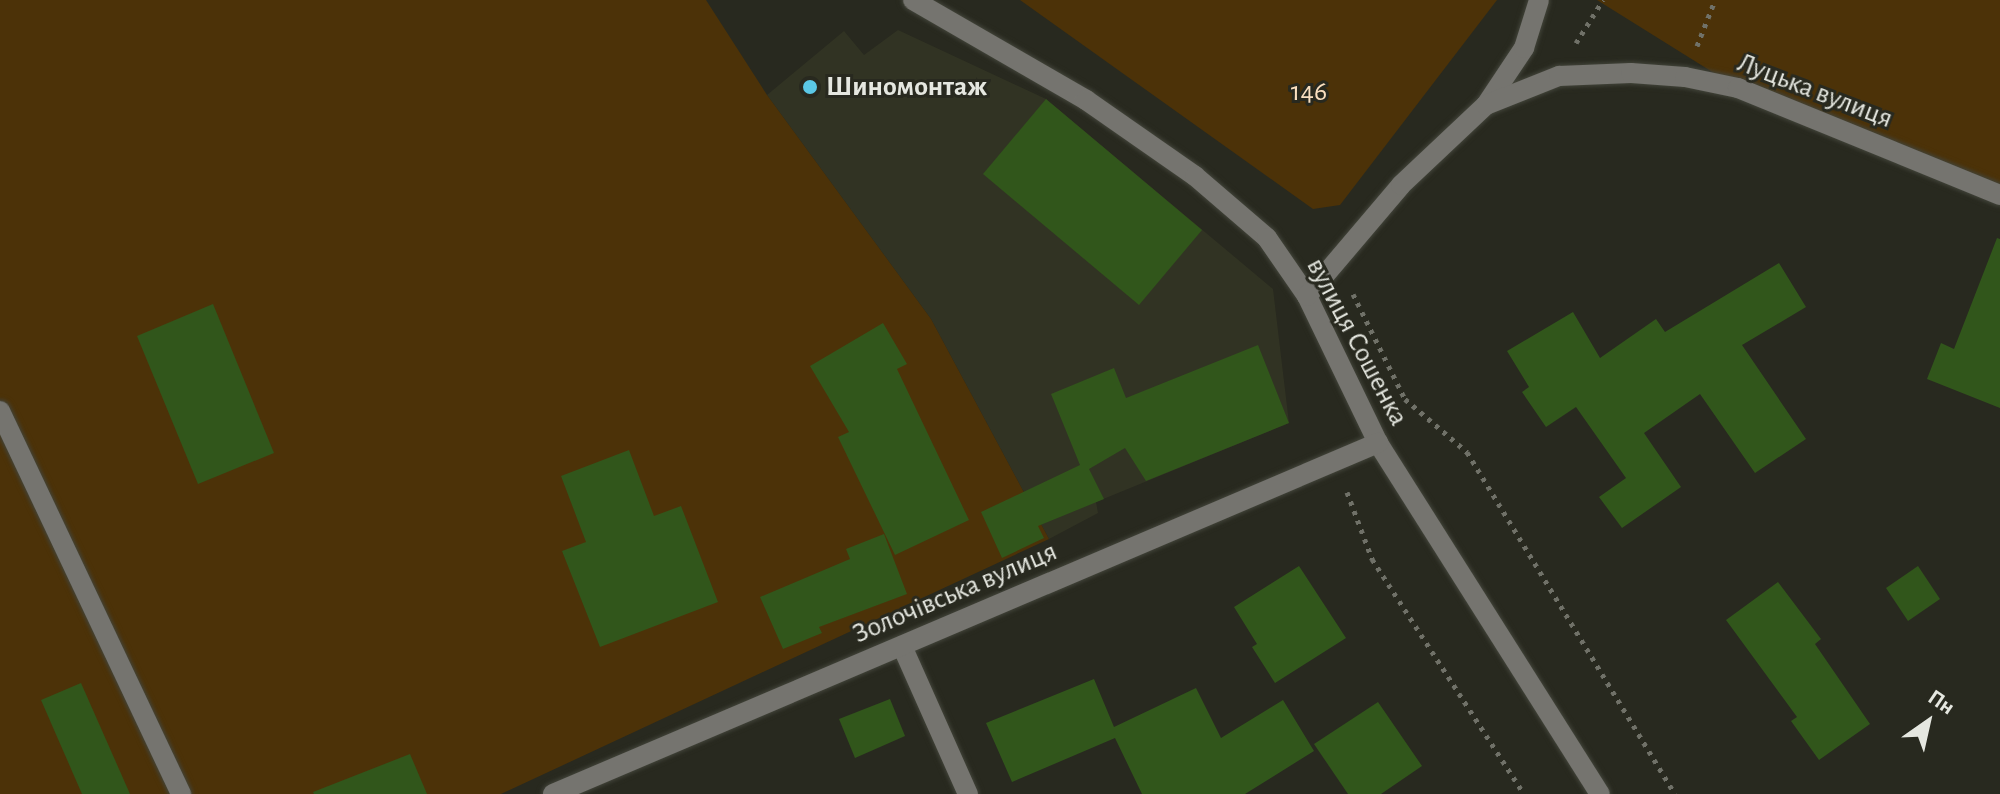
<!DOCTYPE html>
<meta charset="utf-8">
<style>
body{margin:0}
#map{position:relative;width:2000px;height:794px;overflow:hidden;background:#28291f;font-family:"Alegreya Sans",sans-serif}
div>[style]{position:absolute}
.built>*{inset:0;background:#313323}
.green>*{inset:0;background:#4c3208}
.building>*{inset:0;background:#31561b}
.path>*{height:5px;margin-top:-2.5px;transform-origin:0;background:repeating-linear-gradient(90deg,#707168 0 4px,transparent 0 10px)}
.roads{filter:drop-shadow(0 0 2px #42443a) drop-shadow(0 0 2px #42443a)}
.minor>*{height:20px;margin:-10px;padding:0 10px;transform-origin:10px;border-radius:10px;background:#75746f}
.dots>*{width:22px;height:22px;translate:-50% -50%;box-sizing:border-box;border:4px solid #28291f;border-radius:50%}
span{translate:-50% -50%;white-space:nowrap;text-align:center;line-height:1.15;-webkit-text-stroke:6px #28291f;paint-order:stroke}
.poi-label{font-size:28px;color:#e5e7e0;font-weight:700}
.left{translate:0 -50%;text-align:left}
.street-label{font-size:28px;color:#e5e7e0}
.park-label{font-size:28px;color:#f9dfbf}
.north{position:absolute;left:1888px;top:682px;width:80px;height:80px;-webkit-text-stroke:6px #28291f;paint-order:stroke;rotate:34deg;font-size:22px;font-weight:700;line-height:32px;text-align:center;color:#e5e7e0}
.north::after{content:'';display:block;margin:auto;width:28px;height:36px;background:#e5e7e0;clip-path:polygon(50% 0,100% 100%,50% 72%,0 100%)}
</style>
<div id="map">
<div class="built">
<div style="clip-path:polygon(898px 30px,1046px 99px,1273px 289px,1289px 423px,1096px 502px,1098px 513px,1049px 539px,931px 319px,767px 95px,844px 31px,864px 55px)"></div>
</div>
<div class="green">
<div style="clip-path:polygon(0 0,706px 0,767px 95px,931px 319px,1049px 539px,501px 794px,0 794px)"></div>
<div style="clip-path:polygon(1020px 0,1497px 0,1340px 205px,1313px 209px)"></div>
<div style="clip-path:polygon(1597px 0,2000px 0,2000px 195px,1738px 88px)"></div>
</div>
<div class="building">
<div style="clip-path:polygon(1046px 99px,1202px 230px,1139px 305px,983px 174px)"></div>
<div style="clip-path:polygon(1997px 238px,2000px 239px,2000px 408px,1927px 379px,1941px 343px,1954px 349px)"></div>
<div style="clip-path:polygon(1779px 263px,1806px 307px,1742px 345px,1806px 439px,1755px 473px,1700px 394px,1644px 433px,1681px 487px,1622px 528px,1599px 497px,1626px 478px,1576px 407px,1546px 427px,1522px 392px,1529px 387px,1507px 351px,1573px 312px,1600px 358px,1656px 319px,1665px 332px)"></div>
<div style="clip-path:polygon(213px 304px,274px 453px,198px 484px,137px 336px)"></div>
<div style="clip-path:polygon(883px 323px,907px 364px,897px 369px,969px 520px,895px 555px,838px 437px,849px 432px,810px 366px)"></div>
<div style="clip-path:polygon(1258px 345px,1289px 423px,1146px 481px,1125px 448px,1089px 469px,1104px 499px,1038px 526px,1044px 538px,1002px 558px,981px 512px,1080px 465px,1051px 394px,1114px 368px,1126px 398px)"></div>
<div style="clip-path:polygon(629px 450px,654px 516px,681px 506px,718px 602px,600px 647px,562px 551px,586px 542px,561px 476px)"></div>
<div style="clip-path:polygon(884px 534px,907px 594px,819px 627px,822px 633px,783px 649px,760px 597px,850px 559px,846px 549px)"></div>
<div style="clip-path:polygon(1299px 566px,1346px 638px,1275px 683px,1252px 647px,1257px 644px,1234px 607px)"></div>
<div style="clip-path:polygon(1918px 566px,1940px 599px,1908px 621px,1886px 588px)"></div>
<div style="clip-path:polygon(1778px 582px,1821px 639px,1815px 644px,1870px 724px,1819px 760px,1791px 721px,1797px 717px,1726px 620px)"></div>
<div style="clip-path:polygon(1094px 679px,1114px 727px,1196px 688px,1221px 738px,1283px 700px,1314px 751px,1245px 794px,1142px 794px,1115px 738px,1012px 782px,986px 723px)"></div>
<div style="clip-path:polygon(81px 683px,130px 794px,82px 794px,41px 700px)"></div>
<div style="clip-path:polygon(890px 699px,905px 736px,855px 758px,839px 719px)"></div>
<div style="clip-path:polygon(1378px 702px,1422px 766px,1381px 794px,1348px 794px,1314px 744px)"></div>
<div style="clip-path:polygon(410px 754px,427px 794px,314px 794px,313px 792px)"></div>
</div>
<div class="path">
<div style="left:1576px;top:43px;width:51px;rotate:-57.9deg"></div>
<div style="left:1697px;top:46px;width:49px;rotate:-68.6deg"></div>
<div style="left:1353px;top:294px;width:117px;rotate:63.7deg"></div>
<div style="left:1405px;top:399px;width:82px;rotate:40.5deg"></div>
<div style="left:1467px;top:452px;width:400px;rotate:58.7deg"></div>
<div style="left:1347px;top:492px;width:72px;rotate:69.5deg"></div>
<div style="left:1372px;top:559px;width:280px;rotate:57.1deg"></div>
</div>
<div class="roads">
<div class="minor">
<div style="left:913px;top:0;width:200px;rotate:30deg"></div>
<div style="left:1086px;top:100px;width:133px;rotate:34.9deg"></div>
<div style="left:1195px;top:176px;width:95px;rotate:40.7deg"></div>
<div style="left:1267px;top:238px;width:70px;rotate:55.4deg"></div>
<div style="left:1307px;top:296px;width:163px;rotate:64.2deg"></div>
<div style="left:1378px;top:443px;width:415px;rotate:57.7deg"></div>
<div style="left:1486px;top:105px;width:69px;rotate:-56.3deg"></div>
<div style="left:1524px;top:48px;width:50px;rotate:-72.6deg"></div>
<div style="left:1307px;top:296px;width:145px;rotate:-49.7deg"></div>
<div style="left:1401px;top:185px;width:117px;rotate:-43.3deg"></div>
<div style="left:1486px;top:105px;width:79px;rotate:-21.7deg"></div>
<div style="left:1559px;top:76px;width:72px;rotate:-2.4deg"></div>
<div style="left:1631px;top:73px;width:54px;rotate:4.2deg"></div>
<div style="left:1685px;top:77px;width:54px;rotate:11.7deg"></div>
<div style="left:1738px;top:88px;width:283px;rotate:22.2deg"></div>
<div style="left:0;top:411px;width:424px;rotate:64.7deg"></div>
<div style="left:902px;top:646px;width:162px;rotate:66deg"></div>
<div style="left:553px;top:794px;width:897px;rotate:-23.05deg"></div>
</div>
</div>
<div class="dots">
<div style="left:810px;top:87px;background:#5bc8e6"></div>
</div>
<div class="poi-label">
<span class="left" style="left:826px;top:87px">Шиномонтаж</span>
</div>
<div class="street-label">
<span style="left:1815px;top:91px;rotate:21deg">Луцька вулиця</span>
<span style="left:1357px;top:342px;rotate:62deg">вулиця Сошенка</span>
<span style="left:955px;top:593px;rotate:-23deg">Золочівська вулиця</span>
</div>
<div class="park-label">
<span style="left:1309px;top:92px">146</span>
</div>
<div class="north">Пн</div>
</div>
